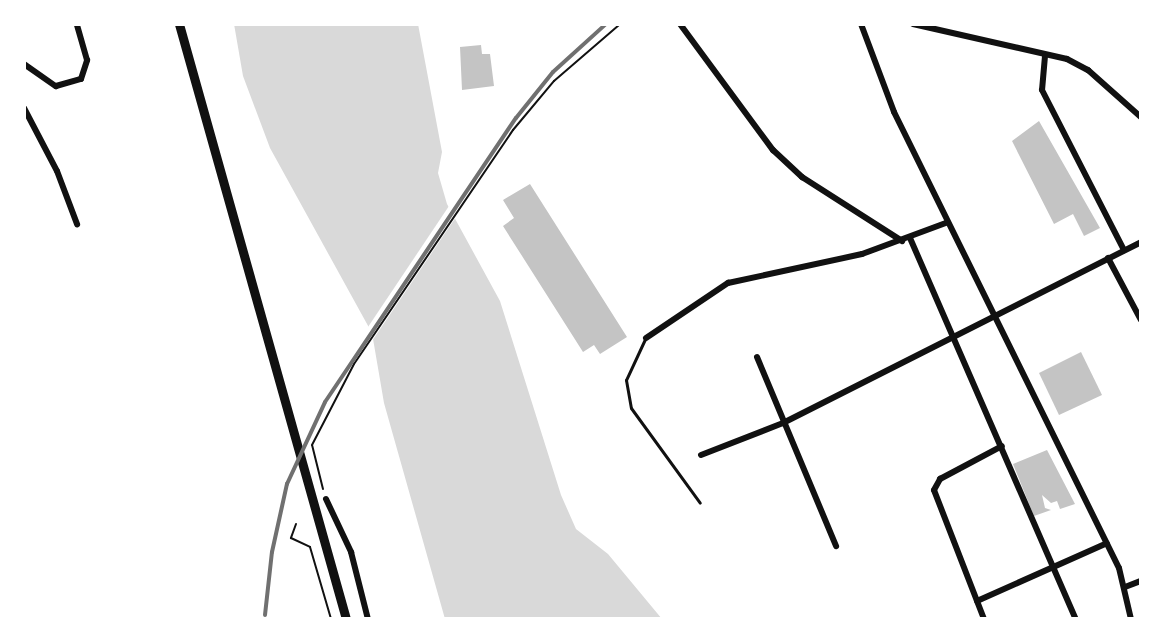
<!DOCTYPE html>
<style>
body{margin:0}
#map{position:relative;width:1165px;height:643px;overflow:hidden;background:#fff;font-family:Helvetica,sans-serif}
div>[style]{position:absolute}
.water>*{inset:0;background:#d9d9d9}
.pier>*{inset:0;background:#fff}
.building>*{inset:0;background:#c4c4c4}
.path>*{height:2px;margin:-1px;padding:0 1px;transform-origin:1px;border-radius:1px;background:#111}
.service>*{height:3px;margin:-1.5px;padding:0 1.5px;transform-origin:1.5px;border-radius:1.5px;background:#111}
.minor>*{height:6px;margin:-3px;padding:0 3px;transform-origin:3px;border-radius:3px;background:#111}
.primary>*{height:9px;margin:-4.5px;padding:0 4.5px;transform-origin:4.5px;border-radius:4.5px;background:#111}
.rail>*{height:4px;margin:-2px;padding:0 2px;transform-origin:2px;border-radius:2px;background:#707070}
span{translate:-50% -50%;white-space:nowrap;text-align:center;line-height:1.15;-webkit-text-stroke:8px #fff;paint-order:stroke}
.frame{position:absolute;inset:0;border:26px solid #fff;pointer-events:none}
</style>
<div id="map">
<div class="water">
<div style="clip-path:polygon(234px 24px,418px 24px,442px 152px,438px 173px,447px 204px,500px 301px,561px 495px,576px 529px,608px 554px,662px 619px,445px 619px,384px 403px,372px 333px,270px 148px,243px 76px)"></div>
</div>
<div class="pier">
<div style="clip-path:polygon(451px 203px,458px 214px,370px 344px,366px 330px)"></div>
</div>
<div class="building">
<div style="clip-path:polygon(481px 45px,482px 54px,490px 54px,494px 86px,462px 90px,460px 47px)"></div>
<div style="clip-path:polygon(1039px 121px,1100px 228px,1084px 236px,1073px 214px,1054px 224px,1012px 141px)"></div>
<div style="clip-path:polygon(530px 184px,627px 337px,600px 354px,594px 345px,583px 352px,503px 226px,514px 218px,503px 200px)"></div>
<div style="clip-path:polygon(1081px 352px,1102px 395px,1059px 415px,1039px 373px)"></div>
<div style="clip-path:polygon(1047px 450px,1075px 504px,1060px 509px,1057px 501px,1051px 503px,1042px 495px,1045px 508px,1051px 510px,1034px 516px,1013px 464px)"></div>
</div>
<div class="path">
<div style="left:323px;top:489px;width:45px;rotate:-104deg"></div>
<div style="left:312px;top:445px;width:91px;rotate:-62.6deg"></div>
<div style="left:354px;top:364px;width:283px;rotate:-55.8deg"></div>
<div style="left:513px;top:130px;width:64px;rotate:-50.1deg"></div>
<div style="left:554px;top:81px;width:87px;rotate:-40.8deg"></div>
<div style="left:296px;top:524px;width:15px;rotate:110deg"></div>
<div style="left:291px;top:538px;width:21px;rotate:25deg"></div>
<div style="left:310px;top:547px;width:75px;rotate:73.7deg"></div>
</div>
<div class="service">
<div style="left:645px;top:339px;width:45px;rotate:114.9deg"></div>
<div style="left:626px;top:380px;width:28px;rotate:80deg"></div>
<div style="left:631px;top:408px;width:117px;rotate:54deg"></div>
</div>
<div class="minor">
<div style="left:680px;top:24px;width:157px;rotate:53.6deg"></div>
<div style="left:773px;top:150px;width:40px;rotate:43deg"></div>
<div style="left:802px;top:177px;width:119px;rotate:32.6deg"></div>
<div style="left:861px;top:24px;width:94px;rotate:69.4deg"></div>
<div style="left:894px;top:112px;width:508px;rotate:63.74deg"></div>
<div style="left:1119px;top:568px;width:52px;rotate:76.8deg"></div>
<div style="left:913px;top:24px;width:158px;rotate:12.8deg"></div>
<div style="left:1067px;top:59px;width:24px;rotate:28deg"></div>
<div style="left:1088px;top:70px;width:71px;rotate:41.6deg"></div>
<div style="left:1045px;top:56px;width:34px;rotate:95deg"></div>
<div style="left:1042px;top:90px;width:180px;rotate:62.9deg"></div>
<div style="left:24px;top:64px;width:39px;rotate:35deg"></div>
<div style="left:56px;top:86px;width:26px;rotate:-16deg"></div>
<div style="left:81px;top:79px;width:20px;rotate:-72deg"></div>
<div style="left:87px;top:60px;width:37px;rotate:-106deg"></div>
<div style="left:24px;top:108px;width:71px;rotate:62.4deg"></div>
<div style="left:57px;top:171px;width:57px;rotate:69.3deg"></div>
<div style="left:910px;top:238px;width:416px;rotate:66.5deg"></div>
<div style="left:1108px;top:258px;width:70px;rotate:62deg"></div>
<div style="left:646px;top:338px;width:99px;rotate:-33.9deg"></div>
<div style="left:728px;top:283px;width:137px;rotate:-12.2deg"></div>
<div style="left:862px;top:254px;width:90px;rotate:-20.3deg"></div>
<div style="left:757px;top:357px;width:205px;rotate:67.3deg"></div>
<div style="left:701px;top:455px;width:88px;rotate:-21.3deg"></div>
<div style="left:783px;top:423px;width:401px;rotate:-26.8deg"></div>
<div style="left:326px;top:499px;width:59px;rotate:64.7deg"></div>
<div style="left:351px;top:552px;width:69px;rotate:75.8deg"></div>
<div style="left:1125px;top:587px;width:17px;rotate:-21deg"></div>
<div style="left:977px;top:601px;width:142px;rotate:-24deg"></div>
<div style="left:984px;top:619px;width:138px;rotate:-111.2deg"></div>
<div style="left:934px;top:490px;width:13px;rotate:-61deg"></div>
<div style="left:940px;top:479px;width:70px;rotate:-28deg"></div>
</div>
<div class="primary">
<div style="left:179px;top:24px;width:618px;rotate:74.32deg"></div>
</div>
<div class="rail">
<div style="left:265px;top:615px;width:63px;rotate:-83.7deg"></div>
<div style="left:272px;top:552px;width:70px;rotate:-77.6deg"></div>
<div style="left:287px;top:484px;width:90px;rotate:-65.1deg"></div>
<div style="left:325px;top:402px;width:342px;rotate:-56.1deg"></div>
<div style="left:516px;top:118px;width:59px;rotate:-51.2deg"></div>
<div style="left:553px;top:72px;width:72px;rotate:-42.2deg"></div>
</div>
<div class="frame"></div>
</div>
